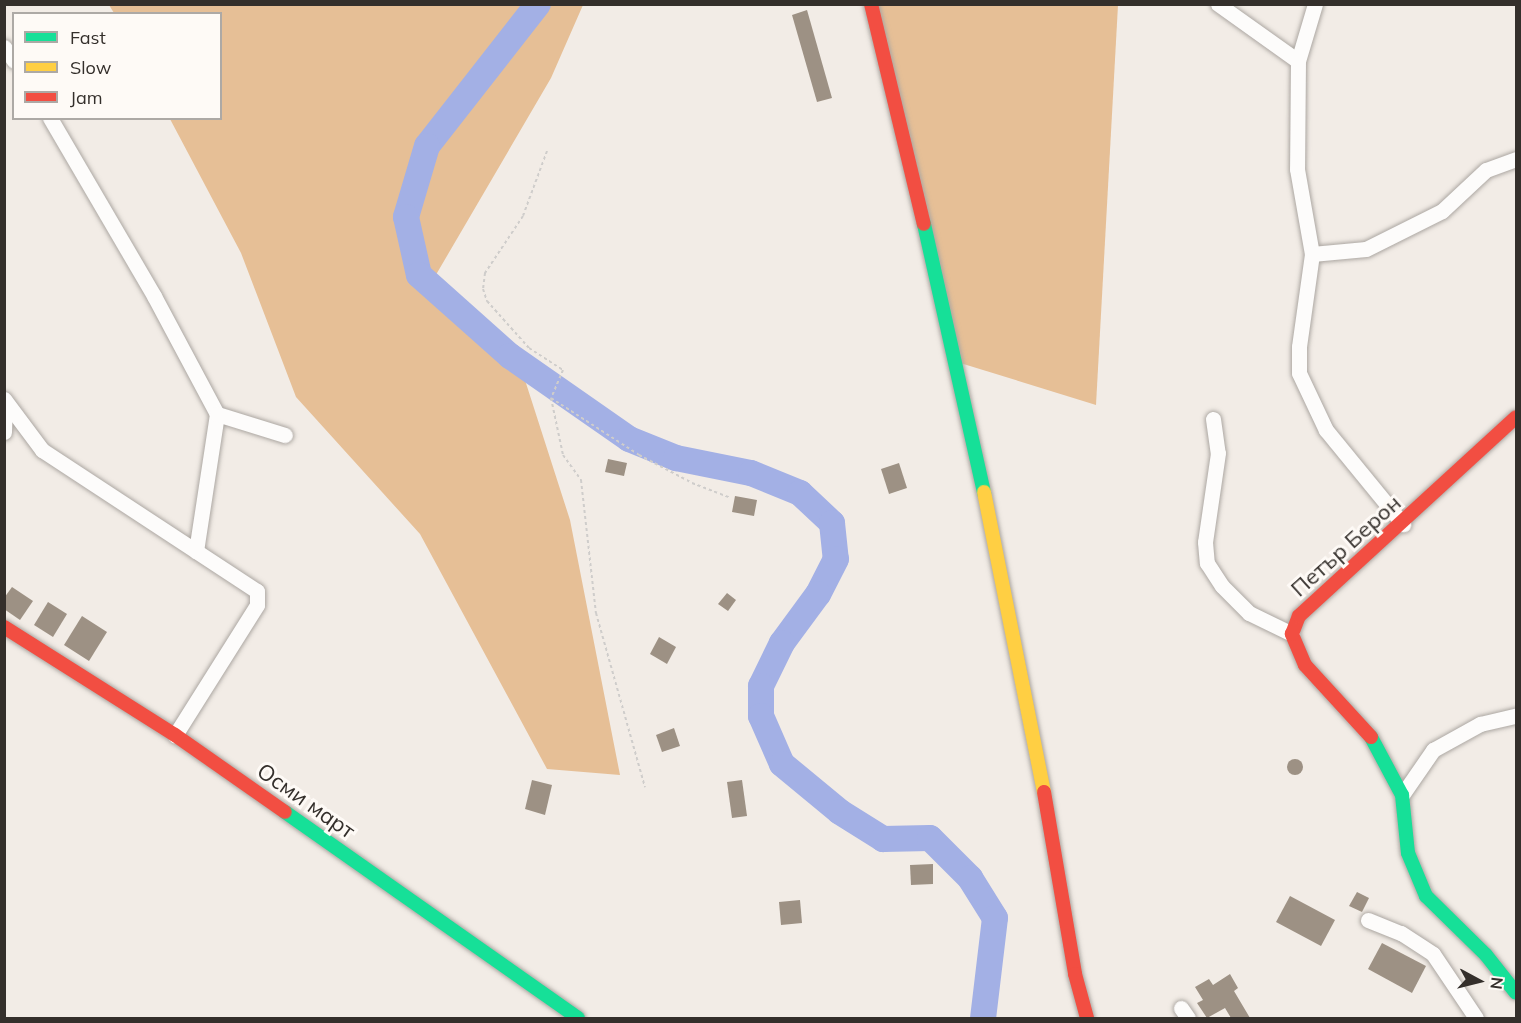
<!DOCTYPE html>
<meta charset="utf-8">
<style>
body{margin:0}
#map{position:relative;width:1521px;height:1023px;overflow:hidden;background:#f2ece6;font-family:Mulish,sans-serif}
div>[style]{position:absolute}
.forest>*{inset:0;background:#e6bf96}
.river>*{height:26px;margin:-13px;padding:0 13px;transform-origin:13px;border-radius:13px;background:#a3b0e5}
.building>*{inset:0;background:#9d9184}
.round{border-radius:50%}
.path>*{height:2px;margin-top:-1px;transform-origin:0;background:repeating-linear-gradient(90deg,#cfcdcb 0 3px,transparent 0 6px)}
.roads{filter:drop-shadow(0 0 2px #aca7a2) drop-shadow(0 0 2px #aca7a2)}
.street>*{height:15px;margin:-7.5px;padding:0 7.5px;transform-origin:7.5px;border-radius:7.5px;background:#fdfcfb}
.fast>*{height:14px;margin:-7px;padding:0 7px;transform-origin:7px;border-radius:7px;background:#16e098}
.slow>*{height:14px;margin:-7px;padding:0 7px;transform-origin:7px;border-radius:7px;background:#ffcf43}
.jam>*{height:14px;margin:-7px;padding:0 7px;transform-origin:7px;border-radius:7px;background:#f24e42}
span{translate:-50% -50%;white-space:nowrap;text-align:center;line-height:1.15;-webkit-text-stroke:6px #fefaf6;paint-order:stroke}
.street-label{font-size:22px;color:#342f2b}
.frame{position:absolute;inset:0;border:6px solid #342f2b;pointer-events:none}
.legend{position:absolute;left:12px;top:12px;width:210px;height:108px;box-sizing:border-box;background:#fefaf6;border:2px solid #ada9a5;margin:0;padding:8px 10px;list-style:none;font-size:18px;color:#342f2b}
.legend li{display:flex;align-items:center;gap:12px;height:30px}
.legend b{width:30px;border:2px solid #ada9a5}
.north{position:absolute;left:1449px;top:951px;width:60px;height:60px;-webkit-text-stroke:4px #fefaf6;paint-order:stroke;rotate:97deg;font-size:16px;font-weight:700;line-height:24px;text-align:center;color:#342f2b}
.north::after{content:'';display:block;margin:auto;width:21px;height:27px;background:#342f2b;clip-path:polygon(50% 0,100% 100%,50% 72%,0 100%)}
</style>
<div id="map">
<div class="forest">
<div style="clip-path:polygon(109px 5px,583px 5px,551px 78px,430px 285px,524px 377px,570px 520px,620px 775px,547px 769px,420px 534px,296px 397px,241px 253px,170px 119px,220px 118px,220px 14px,114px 13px)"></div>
<div style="clip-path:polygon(871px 5px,1118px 5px,1096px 405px,957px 362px)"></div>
</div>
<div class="river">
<div style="left:538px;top:4px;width:180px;rotate:128deg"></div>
<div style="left:427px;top:146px;width:74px;rotate:106.5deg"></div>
<div style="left:406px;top:217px;width:59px;rotate:77.4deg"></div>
<div style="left:419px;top:275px;width:122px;rotate:41.7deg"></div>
<div style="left:510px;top:356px;width:145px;rotate:34.9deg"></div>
<div style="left:629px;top:439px;width:51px;rotate:22deg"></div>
<div style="left:676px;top:458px;width:76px;rotate:11.3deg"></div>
<div style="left:751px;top:473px;width:53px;rotate:22.2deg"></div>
<div style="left:800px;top:493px;width:44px;rotate:43.2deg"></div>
<div style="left:832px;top:523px;width:36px;rotate:84deg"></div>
<div style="left:836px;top:559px;width:39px;rotate:117deg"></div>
<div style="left:818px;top:594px;width:61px;rotate:126.3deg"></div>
<div style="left:782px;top:643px;width:48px;rotate:116deg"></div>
<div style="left:761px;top:686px;width:30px;rotate:90deg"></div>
<div style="left:761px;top:716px;width:52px;rotate:66.4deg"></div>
<div style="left:782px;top:764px;width:75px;rotate:39.6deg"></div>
<div style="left:840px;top:812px;width:51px;rotate:32.1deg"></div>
<div style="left:883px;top:839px;width:47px;rotate:-1.2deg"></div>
<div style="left:930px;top:838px;width:57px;rotate:45deg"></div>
<div style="left:970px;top:878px;width:47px;rotate:58deg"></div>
<div style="left:995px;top:918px;width:101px;rotate:96.8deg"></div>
</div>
<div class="building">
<div style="clip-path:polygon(807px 10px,832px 98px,817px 102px,792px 15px)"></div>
<div style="clip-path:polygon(608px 459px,627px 463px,624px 476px,605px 472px)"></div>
<div style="clip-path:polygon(899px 463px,907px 488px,889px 494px,881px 469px)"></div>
<div style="clip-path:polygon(735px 496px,757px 500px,754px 516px,732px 512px)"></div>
<div style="clip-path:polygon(12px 587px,33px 601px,20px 620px,4px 609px,4px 598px)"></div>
<div style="clip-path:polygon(727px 593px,736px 600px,728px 611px,718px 604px)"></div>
<div style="clip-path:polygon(48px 602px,67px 614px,53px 637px,34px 625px)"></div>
<div style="clip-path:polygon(82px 616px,107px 632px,89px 661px,64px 645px)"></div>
<div style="clip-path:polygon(659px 637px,676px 647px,667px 664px,650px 654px)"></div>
<div style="clip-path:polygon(674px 728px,680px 746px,662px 752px,656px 735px)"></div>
<div class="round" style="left:1287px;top:759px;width:16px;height:16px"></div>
<div style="clip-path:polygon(532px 780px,552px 785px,545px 815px,525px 809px)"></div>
<div style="clip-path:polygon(742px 780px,747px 816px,732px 818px,727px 782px)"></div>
<div style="clip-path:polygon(933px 864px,933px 884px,911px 885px,910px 865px)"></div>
<div style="clip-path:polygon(1357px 892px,1369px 898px,1362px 912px,1349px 906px)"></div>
<div style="clip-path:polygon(1290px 896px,1335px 920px,1321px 946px,1276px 922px)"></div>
<div style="clip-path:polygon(800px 900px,802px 923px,781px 925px,779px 902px)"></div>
<div style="clip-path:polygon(1382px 943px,1426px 966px,1412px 993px,1368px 969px)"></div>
<div style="clip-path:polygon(1230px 974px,1238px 988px,1234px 991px,1250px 1018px,1231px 1018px,1225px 1008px,1207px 1018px,1197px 1003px,1203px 1000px,1195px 987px,1209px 979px,1213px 985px)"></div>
</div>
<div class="path">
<div style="left:547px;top:151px;width:69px;rotate:110.3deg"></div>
<div style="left:523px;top:216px;width:69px;rotate:123.7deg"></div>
<div style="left:485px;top:273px;width:16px;rotate:97deg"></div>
<div style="left:483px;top:289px;width:13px;rotate:72deg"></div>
<div style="left:487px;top:301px;width:63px;rotate:48.2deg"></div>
<div style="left:529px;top:348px;width:40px;rotate:32.9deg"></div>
<div style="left:563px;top:370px;width:30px;rotate:113deg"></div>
<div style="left:551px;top:398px;width:58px;rotate:78.1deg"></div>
<div style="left:563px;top:455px;width:31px;rotate:54deg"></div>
<div style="left:581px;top:480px;width:134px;rotate:83.6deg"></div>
<div style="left:596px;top:613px;width:181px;rotate:74.3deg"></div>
<div style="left:551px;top:398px;width:105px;rotate:32.9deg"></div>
<div style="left:639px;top:455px;width:60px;rotate:27.8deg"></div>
<div style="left:692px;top:483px;width:40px;rotate:21deg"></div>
</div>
<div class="roads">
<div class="street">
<div style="left:1218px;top:4px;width:98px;rotate:35.5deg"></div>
<div style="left:1315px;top:4px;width:59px;rotate:106.6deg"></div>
<div style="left:1298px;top:61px;width:108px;rotate:90.5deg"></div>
<div style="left:1297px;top:169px;width:86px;rotate:80deg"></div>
<div style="left:1312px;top:254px;width:94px;rotate:98deg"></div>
<div style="left:1299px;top:347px;width:26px;rotate:90deg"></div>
<div style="left:1299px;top:373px;width:63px;rotate:64.7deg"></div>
<div style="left:1326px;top:430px;width:122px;rotate:50.7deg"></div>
<div style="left:4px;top:47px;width:17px;rotate:54deg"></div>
<div style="left:50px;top:118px;width:206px;rotate:59.7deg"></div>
<div style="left:154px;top:296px;width:134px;rotate:61.9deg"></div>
<div style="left:217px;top:414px;width:139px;rotate:98.7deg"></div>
<div style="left:1312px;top:254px;width:54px;rotate:-5.3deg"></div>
<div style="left:1366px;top:249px;width:85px;rotate:-26.6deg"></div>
<div style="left:1442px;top:211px;width:60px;rotate:-43deg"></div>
<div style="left:1486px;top:170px;width:32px;rotate:-20deg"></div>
<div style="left:4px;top:399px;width:64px;rotate:53.3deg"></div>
<div style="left:42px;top:450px;width:257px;rotate:33.3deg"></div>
<div style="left:257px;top:591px;width:14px;rotate:90deg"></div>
<div style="left:257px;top:605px;width:154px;rotate:122.2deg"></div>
<div style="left:217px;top:414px;width:71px;rotate:17.2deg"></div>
<div style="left:1213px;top:419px;width:34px;rotate:82deg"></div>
<div style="left:1218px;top:453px;width:90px;rotate:98.3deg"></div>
<div style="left:1205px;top:542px;width:21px;rotate:85deg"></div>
<div style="left:1207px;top:563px;width:27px;rotate:57deg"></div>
<div style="left:1222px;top:586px;width:38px;rotate:45deg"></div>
<div style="left:1249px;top:613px;width:48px;rotate:26deg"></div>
<div style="left:4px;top:432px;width:31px;rotate:-88deg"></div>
<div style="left:1402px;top:795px;width:55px;rotate:-55.4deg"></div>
<div style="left:1433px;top:750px;width:54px;rotate:-29deg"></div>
<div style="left:1480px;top:724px;width:37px;rotate:-13deg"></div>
<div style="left:1368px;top:920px;width:35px;rotate:22deg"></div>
<div style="left:1401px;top:933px;width:38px;rotate:33deg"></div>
<div style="left:1433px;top:954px;width:77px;rotate:56.1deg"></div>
<div style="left:1181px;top:1008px;width:12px;rotate:55deg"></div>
</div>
<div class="fast">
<div style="left:924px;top:224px;width:275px;rotate:77.4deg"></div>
<div style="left:1371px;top:737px;width:66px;rotate:61.9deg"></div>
<div style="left:1402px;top:795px;width:58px;rotate:84.1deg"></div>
<div style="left:1408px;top:853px;width:47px;rotate:67.3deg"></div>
<div style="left:1426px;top:896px;width:84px;rotate:44.5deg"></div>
<div style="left:1486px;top:955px;width:48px;rotate:51.7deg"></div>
<div style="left:285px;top:812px;width:358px;rotate:35.1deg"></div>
</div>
<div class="slow">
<div style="left:984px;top:492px;width:306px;rotate:78.7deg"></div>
</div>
<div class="jam">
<div style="left:871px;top:4px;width:226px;rotate:76.5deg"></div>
<div style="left:4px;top:627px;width:202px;rotate:32.3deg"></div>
<div style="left:175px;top:735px;width:134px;rotate:35deg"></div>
<div style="left:1371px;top:737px;width:98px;rotate:-132.5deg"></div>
<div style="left:1305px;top:665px;width:34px;rotate:-113deg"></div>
<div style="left:1292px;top:634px;width:19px;rotate:-69deg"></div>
<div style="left:1299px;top:616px;width:294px;rotate:-42.5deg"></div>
<div style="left:1044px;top:792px;width:185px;rotate:80.3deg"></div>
<div style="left:1075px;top:974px;width:46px;rotate:74.7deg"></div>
</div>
</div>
<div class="street-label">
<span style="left:1346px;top:546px;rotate:-42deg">Петър Берон</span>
<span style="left:306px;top:801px;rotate:35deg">Осми март</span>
</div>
<div class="frame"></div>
<ul class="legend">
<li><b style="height:8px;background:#16e098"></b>Fast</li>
<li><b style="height:8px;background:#ffcf43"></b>Slow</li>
<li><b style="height:8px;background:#f24e42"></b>Jam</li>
</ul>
<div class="north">N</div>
</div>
